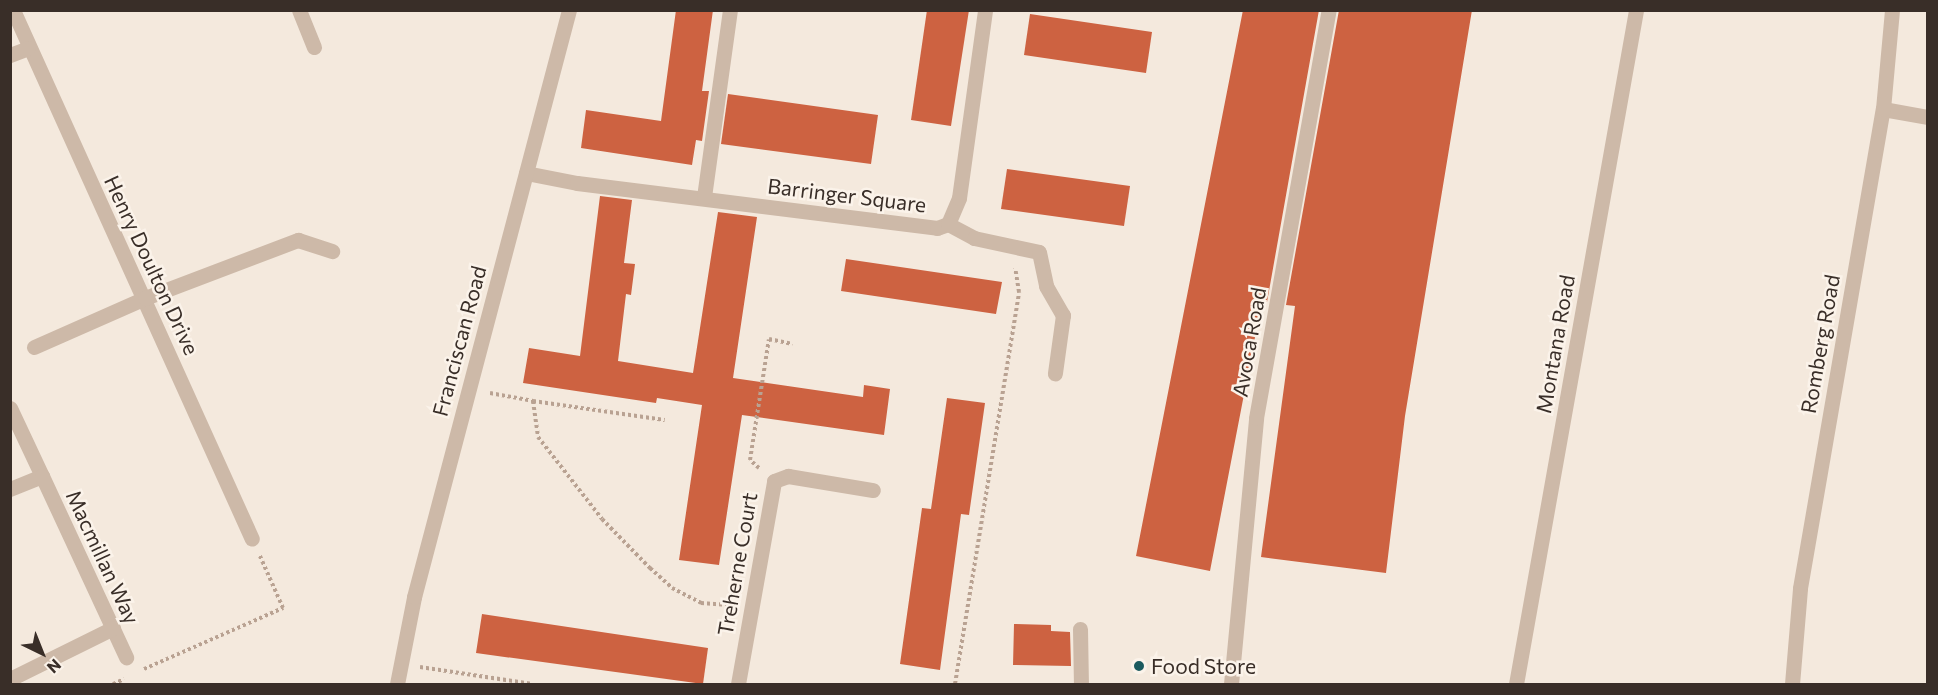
<!DOCTYPE html>
<style>
body{margin:0}
#map{position:relative;width:1938px;height:695px;overflow:hidden;background:#f4e9dd;font-family:Commissioner,sans-serif}
div>[style]{position:absolute}
.building>*{inset:0;background:#cd6241}
.path>*{height:4px;margin-top:-2px;transform-origin:0;background:repeating-linear-gradient(90deg,#b9a292 0 3px,transparent 0 6px)}
.minor>*{height:15px;margin:-7.5px;padding:0 7.5px;transform-origin:7.5px;border-radius:7.5px;background:#cdb9a8}
.dots>*{width:16px;height:16px;translate:-50% -50%;box-sizing:border-box;border:3px solid #fbf3ea;border-radius:50%}
span{translate:-50% -50%;white-space:nowrap;text-align:center;line-height:1.15;-webkit-text-stroke:5px #fbf3ea;paint-order:stroke}
.street-label{font-size:21px;color:#392e28}
.poi-label{font-size:21px;color:#392e28}
.left{translate:0 -50%;text-align:left}
.frame{position:absolute;inset:0;border:12px solid #392e28;pointer-events:none}
.north{position:absolute;left:12px;top:623px;width:60px;height:60px;-webkit-text-stroke:4px #fbf3ea;paint-order:stroke;rotate:137deg;font-size:16px;font-weight:700;line-height:24px;text-align:center;color:#392e28}
.north::after{content:'';display:block;margin:auto;width:21px;height:27px;background:#392e28;clip-path:polygon(50% 0,100% 100%,50% 72%,0 100%)}
</style>
<div id="map">
<div class="building">
<div style="clip-path:polygon(676px 10px,713px 10px,702px 91px,709px 91px,702px 141px,696px 140px,692px 165px,581px 148px,586px 110px,661px 121px)"></div>
<div style="clip-path:polygon(927px 10px,969px 10px,951px 126px,911px 120px)"></div>
<div style="clip-path:polygon(1243px 10px,1319px 10px,1267px 302px,1262px 301px,1210px 571px,1136px 556px)"></div>
<div style="clip-path:polygon(1339px 10px,1472px 10px,1405px 416px,1386px 573px,1261px 557px,1295px 306px,1286px 305px)"></div>
<div style="clip-path:polygon(1030px 14px,1152px 32px,1146px 73px,1024px 55px)"></div>
<div style="clip-path:polygon(728px 94px,878px 115px,871px 164px,721px 144px)"></div>
<div style="clip-path:polygon(1007px 169px,1130px 186px,1124px 226px,1001px 209px)"></div>
<div style="clip-path:polygon(600px 196px,632px 200px,624px 263px,635px 264px,631px 295px,626px 294px,618px 361px,693px 373px,718px 212px,757px 217px,733px 378px,863px 397px,864px 385px,890px 389px,884px 435px,742px 415px,719px 565px,679px 560px,702px 405px,657px 398px,656px 403px,523px 383px,529px 348px,580px 356px)"></div>
<div style="clip-path:polygon(846px 259px,1002px 282px,996px 314px,841px 291px)"></div>
<div style="clip-path:polygon(947px 398px,985px 403px,969px 515px,961px 514px,940px 670px,900px 664px,922px 508px,931px 509px)"></div>
<div style="clip-path:polygon(482px 614px,708px 648px,703px 684px,476px 653px)"></div>
<div style="clip-path:polygon(1014px 624px,1051px 625px,1051px 631px,1070px 632px,1071px 666px,1013px 665px)"></div>
</div>
<div class="path">
<div style="left:490px;top:393px;width:44px;rotate:10.5deg"></div>
<div style="left:533px;top:401px;width:36px;rotate:82deg"></div>
<div style="left:538px;top:437px;width:104px;rotate:52deg"></div>
<div style="left:602px;top:519px;width:69px;rotate:45.6deg"></div>
<div style="left:650px;top:568px;width:30px;rotate:42deg"></div>
<div style="left:672px;top:588px;width:33px;rotate:27deg"></div>
<div style="left:701px;top:603px;width:31px;rotate:4deg"></div>
<div style="left:533px;top:401px;width:133px;rotate:8.2deg"></div>
<div style="left:759px;top:468px;width:12px;rotate:-138deg"></div>
<div style="left:750px;top:460px;width:122px;rotate:-81.1deg"></div>
<div style="left:769px;top:339px;width:24px;rotate:12deg"></div>
<div style="left:420px;top:667px;width:114px;rotate:8.6deg"></div>
<div style="left:144px;top:669px;width:152px;rotate:-23.7deg"></div>
<div style="left:283px;top:608px;width:57px;rotate:-113.9deg"></div>
<div style="left:113px;top:684px;width:12px;rotate:-24deg"></div>
<div style="left:955px;top:684px;width:397px;rotate:-80.7deg"></div>
<div style="left:1019px;top:292px;width:24px;rotate:-99deg"></div>
</div>
<div class="minor">
<div style="left:13px;top:10px;width:580px;rotate:65.69deg"></div>
<div style="left:299px;top:10px;width:40px;rotate:68deg"></div>
<div style="left:10px;top:55px;width:19px;rotate:-21deg"></div>
<div style="left:1883px;top:109px;width:46px;rotate:10.1deg"></div>
<div style="left:526px;top:173px;width:52px;rotate:11.1deg"></div>
<div style="left:577px;top:183px;width:363px;rotate:7.1deg"></div>
<div style="left:937px;top:228px;width:12px;rotate:-20deg"></div>
<div style="left:948px;top:224px;width:28px;rotate:-67deg"></div>
<div style="left:959px;top:198px;width:190px;rotate:-82.1deg"></div>
<div style="left:704px;top:197px;width:189px;rotate:-82.1deg"></div>
<div style="left:948px;top:224px;width:30px;rotate:28deg"></div>
<div style="left:974px;top:238px;width:66px;rotate:12.2deg"></div>
<div style="left:1039px;top:252px;width:35px;rotate:78deg"></div>
<div style="left:1046px;top:286px;width:34px;rotate:60deg"></div>
<div style="left:1063px;top:315px;width:59px;rotate:97.9deg"></div>
<div style="left:34px;top:347px;width:121px;rotate:-23.8deg"></div>
<div style="left:145px;top:298px;width:164px;rotate:-20.8deg"></div>
<div style="left:298px;top:240px;width:36px;rotate:18deg"></div>
<div style="left:10px;top:408px;width:75px;rotate:64.8deg"></div>
<div style="left:42px;top:476px;width:35px;rotate:158deg"></div>
<div style="left:42px;top:476px;width:200px;rotate:65.1deg"></div>
<div style="left:1080px;top:629px;width:55px;rotate:89deg"></div>
<div style="left:10px;top:679px;width:115px;rotate:-26.3deg"></div>
<div style="left:397px;top:684px;width:89px;rotate:-78.9deg"></div>
<div style="left:414px;top:597px;width:607px;rotate:-75.21deg"></div>
<div style="left:738px;top:684px;width:206px;rotate:-79.9deg"></div>
<div style="left:774px;top:481px;width:15px;rotate:-20deg"></div>
<div style="left:788px;top:476px;width:86px;rotate:9.4deg"></div>
<div style="left:1231px;top:684px;width:267px;rotate:-84.6deg"></div>
<div style="left:1256px;top:418px;width:414px;rotate:-79.9deg"></div>
<div style="left:1516px;top:684px;width:685px;rotate:-79.9deg"></div>
<div style="left:1792px;top:684px;width:96px;rotate:-85.2deg"></div>
<div style="left:1800px;top:588px;width:486px;rotate:-80.2deg"></div>
<div style="left:1883px;top:109px;width:99px;rotate:-84.8deg"></div>
</div>
<div class="dots">
<div style="left:1139px;top:666px;background:#1b5a5e"></div>
</div>
<div class="street-label">
<span style="left:847px;top:195px;rotate:7deg">Barringer Square</span>
<span style="left:152px;top:265px;rotate:65deg">Henry Doulton Drive</span>
<span style="left:459px;top:341px;rotate:-75deg">Franciscan Road</span>
<span style="left:1249px;top:342px;rotate:-80deg">Avoca Road</span>
<span style="left:1555px;top:344px;rotate:-80deg">Montana Road</span>
<span style="left:1820px;top:344px;rotate:-80deg">Romberg Road</span>
<span style="left:103px;top:557px;rotate:65deg">Macmillan Way</span>
<span style="left:737px;top:564px;rotate:-80deg">Treherne Court</span>
</div>
<div class="poi-label">
<span class="left" style="left:1151px;top:666px">Food Store</span>
</div>
<div class="frame"></div>
<div class="north">N</div>
</div>
